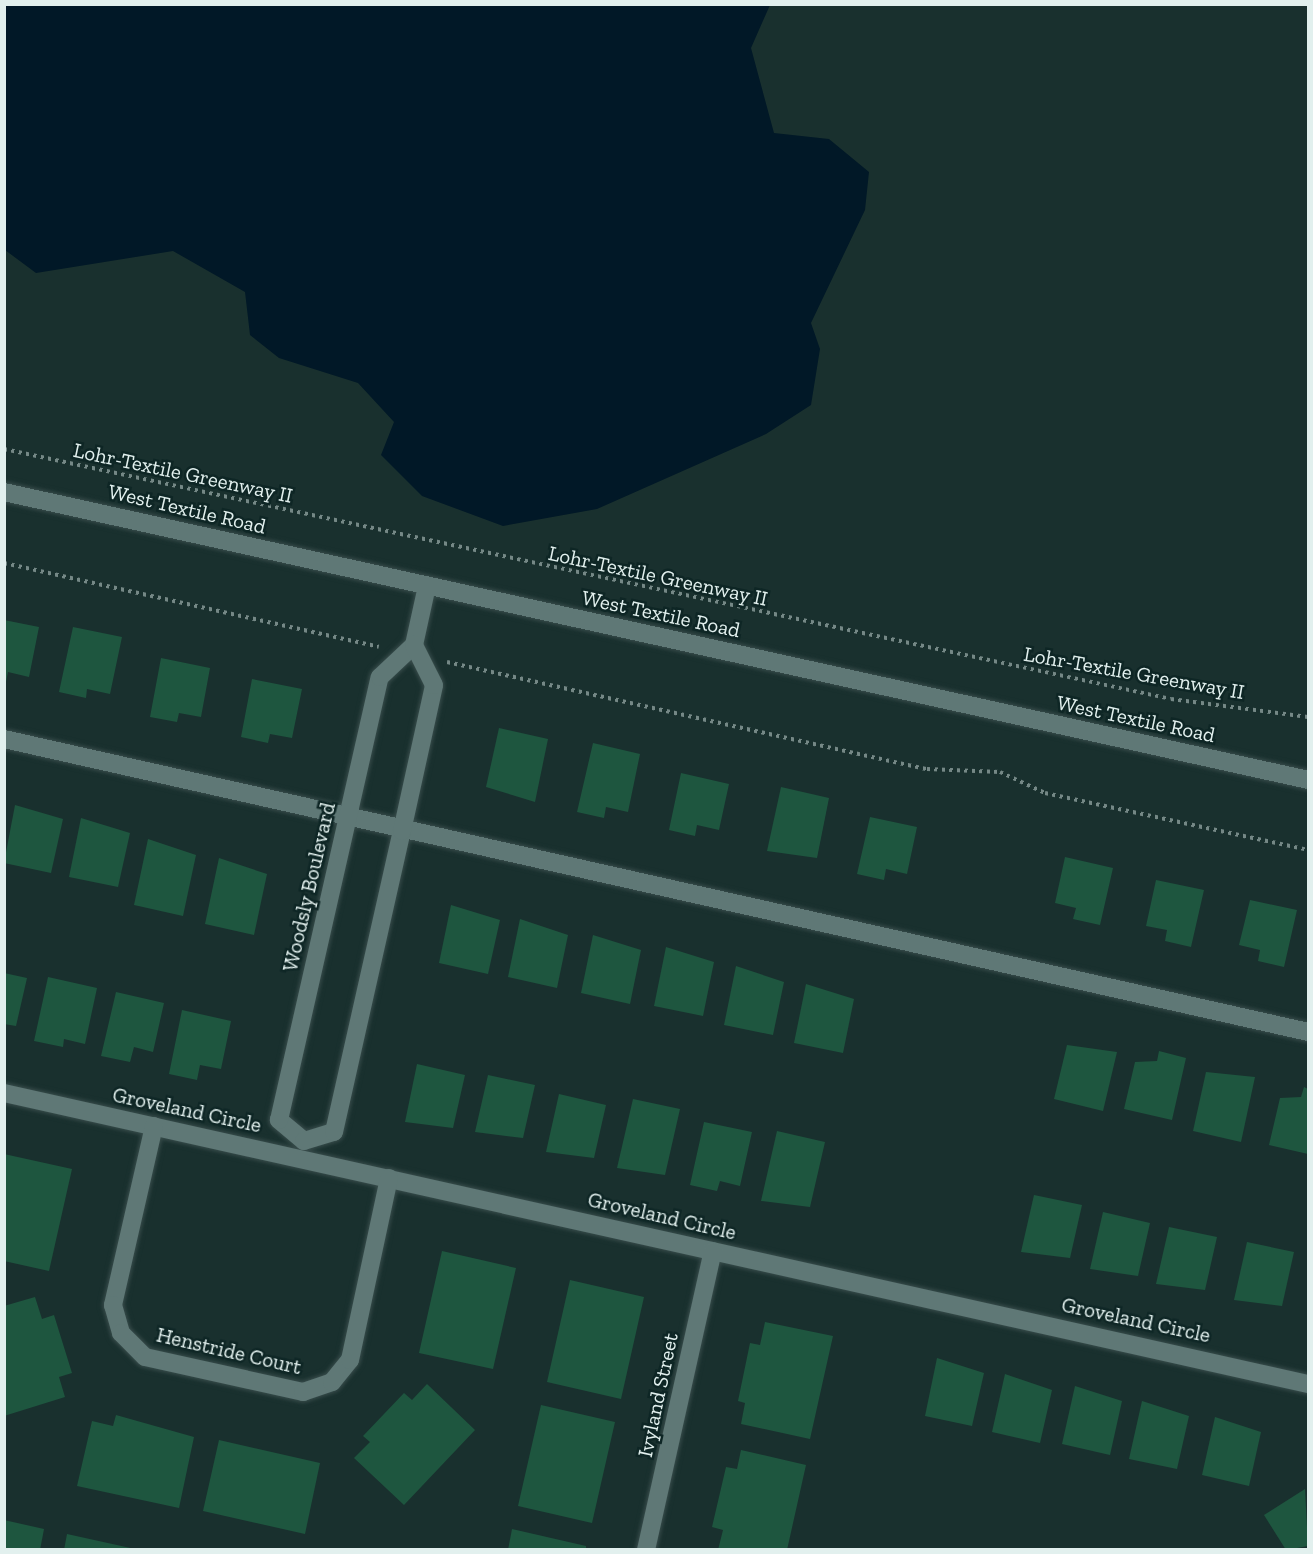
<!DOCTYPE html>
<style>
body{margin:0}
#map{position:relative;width:1313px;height:1554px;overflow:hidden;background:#19302e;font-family:"Zilla Slab",serif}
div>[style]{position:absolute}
.water>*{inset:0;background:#011827}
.building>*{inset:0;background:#1e563f}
.path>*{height:4px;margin-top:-2px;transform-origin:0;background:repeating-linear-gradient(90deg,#758886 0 3px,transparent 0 7.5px)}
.roads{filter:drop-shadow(0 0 2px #384c4b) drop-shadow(0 0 2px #384c4b)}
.street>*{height:18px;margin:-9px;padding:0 9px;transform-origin:9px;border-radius:9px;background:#5f7876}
.secondary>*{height:18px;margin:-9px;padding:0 9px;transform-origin:9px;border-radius:9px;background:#5f7876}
span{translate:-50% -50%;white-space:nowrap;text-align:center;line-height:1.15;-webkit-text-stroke:5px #0e2625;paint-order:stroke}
.street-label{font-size:21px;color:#e2f0ee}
.frame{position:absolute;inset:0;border:6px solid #e2f0ee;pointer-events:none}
</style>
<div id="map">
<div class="water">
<div style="clip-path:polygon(4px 5px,770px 5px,751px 48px,774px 133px,829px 139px,869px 172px,865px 210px,811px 323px,820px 349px,811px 405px,766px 434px,597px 509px,503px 526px,422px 496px,381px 455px,394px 422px,358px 383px,279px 358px,250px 335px,245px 292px,173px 251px,36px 273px,5px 250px)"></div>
</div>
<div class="building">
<div style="clip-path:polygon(4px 620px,39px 627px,29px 677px,8px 672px,6px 682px)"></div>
<div style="clip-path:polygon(73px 627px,122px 637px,110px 694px,87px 689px,86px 698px,59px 692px)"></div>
<div style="clip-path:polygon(161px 658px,210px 668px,201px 717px,179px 713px,177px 722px,150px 717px)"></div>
<div style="clip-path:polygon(252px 679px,302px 689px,292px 738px,270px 734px,268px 743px,241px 737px)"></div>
<div style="clip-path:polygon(499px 728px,548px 739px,535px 802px,486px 787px)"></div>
<div style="clip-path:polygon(593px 743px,640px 754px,628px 812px,606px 807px,604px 818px,577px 812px)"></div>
<div style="clip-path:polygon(681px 773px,729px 784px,719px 830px,697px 825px,695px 836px,669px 830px)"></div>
<div style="clip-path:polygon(781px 787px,829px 798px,817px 858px,767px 851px)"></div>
<div style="clip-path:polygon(15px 805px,63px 819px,51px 873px,4px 863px)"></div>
<div style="clip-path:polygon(870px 817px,917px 827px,907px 874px,886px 869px,884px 880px,857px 874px)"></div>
<div style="clip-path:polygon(81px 818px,130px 833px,118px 887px,69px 877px)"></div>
<div style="clip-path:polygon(148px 839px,196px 855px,183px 916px,134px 905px)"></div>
<div style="clip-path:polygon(1065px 857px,1113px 868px,1100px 925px,1073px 919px,1076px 908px,1055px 903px)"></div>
<div style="clip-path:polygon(219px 858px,267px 874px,254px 935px,205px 924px)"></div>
<div style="clip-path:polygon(1156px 880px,1204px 890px,1191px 947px,1165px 941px,1167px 930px,1146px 926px)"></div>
<div style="clip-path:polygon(1250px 900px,1297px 910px,1284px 967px,1258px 961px,1260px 950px,1239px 945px)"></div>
<div style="clip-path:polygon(451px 905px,500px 920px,488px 974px,439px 963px)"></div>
<div style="clip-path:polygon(520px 919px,568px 935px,557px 988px,508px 977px)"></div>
<div style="clip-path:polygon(593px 935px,641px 950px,630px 1004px,581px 993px)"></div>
<div style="clip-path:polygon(666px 947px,714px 962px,703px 1016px,654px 1006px)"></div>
<div style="clip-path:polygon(736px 966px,784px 982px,773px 1035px,724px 1025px)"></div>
<div style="clip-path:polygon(4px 973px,27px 978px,16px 1026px,4px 1024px)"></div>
<div style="clip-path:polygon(48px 977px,97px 988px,85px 1044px,64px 1039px,63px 1047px,34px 1041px)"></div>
<div style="clip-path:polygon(806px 984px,854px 999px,843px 1053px,794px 1043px)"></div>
<div style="clip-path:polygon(116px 992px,164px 1003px,153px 1052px,134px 1047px,130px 1062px,101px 1056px)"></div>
<div style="clip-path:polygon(182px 1010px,231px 1021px,221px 1069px,200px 1065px,197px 1080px,169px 1074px)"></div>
<div style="clip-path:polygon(1067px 1045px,1117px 1052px,1103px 1111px,1054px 1099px)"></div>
<div style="clip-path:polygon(1159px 1051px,1186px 1058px,1172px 1120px,1124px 1109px,1135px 1062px,1157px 1061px)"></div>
<div style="clip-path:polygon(417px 1064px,465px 1075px,453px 1128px,405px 1122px)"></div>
<div style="clip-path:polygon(1206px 1072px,1255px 1077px,1241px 1142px,1193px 1131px)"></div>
<div style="clip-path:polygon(488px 1075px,535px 1085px,523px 1138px,475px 1132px)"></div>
<div style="clip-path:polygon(1304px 1087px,1308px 1089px,1308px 1154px,1269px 1145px,1280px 1098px,1301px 1097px)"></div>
<div style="clip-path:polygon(559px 1094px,606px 1105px,594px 1158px,546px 1152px)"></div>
<div style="clip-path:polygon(633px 1099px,680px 1109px,665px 1175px,617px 1168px)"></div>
<div style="clip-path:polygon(704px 1122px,752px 1132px,740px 1186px,720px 1181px,717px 1191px,690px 1185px)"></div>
<div style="clip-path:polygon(777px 1131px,825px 1142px,810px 1207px,761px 1201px)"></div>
<div style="clip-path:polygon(4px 1154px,72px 1169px,49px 1271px,4px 1261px)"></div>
<div style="clip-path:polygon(1034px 1195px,1082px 1205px,1070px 1258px,1021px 1252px)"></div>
<div style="clip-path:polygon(1103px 1212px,1150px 1223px,1138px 1276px,1090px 1269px)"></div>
<div style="clip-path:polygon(1169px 1227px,1217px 1237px,1205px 1290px,1156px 1284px)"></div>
<div style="clip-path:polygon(1247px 1242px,1294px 1252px,1282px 1306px,1234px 1300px)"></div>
<div style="clip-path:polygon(442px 1251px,516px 1268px,493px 1369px,419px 1353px)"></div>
<div style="clip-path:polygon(570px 1280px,644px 1297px,621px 1399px,547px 1382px)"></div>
<div style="clip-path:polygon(35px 1297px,42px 1319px,54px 1315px,72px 1373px,59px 1377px,65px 1397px,4px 1416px,4px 1306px)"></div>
<div style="clip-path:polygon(765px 1322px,833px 1336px,810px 1439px,741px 1424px,745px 1403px,738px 1401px,750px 1343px,760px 1345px)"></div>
<div style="clip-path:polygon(937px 1358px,984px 1373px,972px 1426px,925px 1416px)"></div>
<div style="clip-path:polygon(1005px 1374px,1052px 1390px,1040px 1443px,992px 1432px)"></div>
<div style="clip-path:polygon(427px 1384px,475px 1430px,404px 1505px,354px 1458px,370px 1442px,363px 1436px,404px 1393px,412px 1400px)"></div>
<div style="clip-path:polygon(1075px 1386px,1122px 1401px,1110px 1455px,1062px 1444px)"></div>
<div style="clip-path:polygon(1142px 1401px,1189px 1416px,1177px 1469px,1129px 1459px)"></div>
<div style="clip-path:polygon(541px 1405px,615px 1422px,592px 1523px,518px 1506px)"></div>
<div style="clip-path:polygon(116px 1415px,194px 1437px,179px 1508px,77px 1486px,92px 1421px,113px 1426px)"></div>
<div style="clip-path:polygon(1215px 1417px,1261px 1432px,1249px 1486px,1202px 1475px)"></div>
<div style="clip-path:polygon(219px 1440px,320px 1463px,305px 1534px,203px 1511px)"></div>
<div style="clip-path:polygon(741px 1450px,806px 1465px,787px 1550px,718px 1550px,723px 1530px,712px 1527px,726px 1467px,737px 1469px)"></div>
<div style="clip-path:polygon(1305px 1489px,1308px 1546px,1286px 1550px,1264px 1515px)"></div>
<div style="clip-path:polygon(4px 1520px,44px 1529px,40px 1550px,4px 1550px)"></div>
<div style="clip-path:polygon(512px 1529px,586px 1546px,586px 1550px,508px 1550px)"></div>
<div style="clip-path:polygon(67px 1534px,135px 1549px,135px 1550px,64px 1550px)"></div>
</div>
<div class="path">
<div style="left:4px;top:449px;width:1193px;rotate:12.09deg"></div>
<div style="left:1171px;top:699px;width:138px;rotate:7.5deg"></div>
<div style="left:4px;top:563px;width:384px;rotate:12.6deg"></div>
<div style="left:447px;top:662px;width:492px;rotate:12.6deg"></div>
<div style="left:927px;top:769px;width:73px;rotate:2.4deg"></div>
<div style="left:1000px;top:772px;width:50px;rotate:25deg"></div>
<div style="left:1045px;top:793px;width:269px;rotate:12.2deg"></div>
</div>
<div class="roads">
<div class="street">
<div style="left:4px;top:739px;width:1337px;rotate:12.66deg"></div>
<div style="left:4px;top:1093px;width:1336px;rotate:12.58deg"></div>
<div style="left:154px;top:1126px;width:184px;rotate:102.9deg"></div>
<div style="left:113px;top:1305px;width:29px;rotate:74deg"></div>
<div style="left:121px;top:1333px;width:34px;rotate:45deg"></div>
<div style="left:145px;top:1357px;width:162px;rotate:12.5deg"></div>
<div style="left:303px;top:1392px;width:31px;rotate:-19deg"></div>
<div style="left:332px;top:1382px;width:28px;rotate:-51deg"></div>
<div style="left:350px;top:1360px;width:186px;rotate:-77.9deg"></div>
<div style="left:304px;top:1141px;width:33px;rotate:-140deg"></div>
<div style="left:279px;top:1120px;width:454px;rotate:-77.2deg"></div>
<div style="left:380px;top:677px;width:47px;rotate:-43.3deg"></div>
<div style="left:414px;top:645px;width:60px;rotate:-77.6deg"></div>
<div style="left:304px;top:1141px;width:31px;rotate:-17deg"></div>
<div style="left:334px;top:1132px;width:309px;rotate:-77.3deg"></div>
<div style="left:402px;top:831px;width:149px;rotate:-77.6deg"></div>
<div style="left:434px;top:685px;width:45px;rotate:-116.6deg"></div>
<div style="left:646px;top:1550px;width:306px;rotate:-77.4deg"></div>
</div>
<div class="secondary">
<div style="left:4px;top:492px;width:1335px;rotate:12.45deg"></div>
</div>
</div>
<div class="street-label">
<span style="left:183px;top:473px;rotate:12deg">Lohr-Textile Greenway II</span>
<span style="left:187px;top:509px;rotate:13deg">West Textile Road</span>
<span style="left:658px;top:576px;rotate:12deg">Lohr-Textile Greenway II</span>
<span style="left:661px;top:614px;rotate:12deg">West Textile Road</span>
<span style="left:1134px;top:673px;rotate:10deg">Lohr-Textile Greenway II</span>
<span style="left:1136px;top:719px;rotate:12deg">West Textile Road</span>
<span style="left:309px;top:887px;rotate:-77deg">Woodsly Boulevard</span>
<span style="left:187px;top:1110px;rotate:12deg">Groveland Circle</span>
<span style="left:662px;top:1216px;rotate:13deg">Groveland Circle</span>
<span style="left:1136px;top:1320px;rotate:12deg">Groveland Circle</span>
<span style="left:229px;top:1351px;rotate:13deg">Henstride Court</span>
<span style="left:658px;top:1395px;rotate:-78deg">Ivyland Street</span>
</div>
<div class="frame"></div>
</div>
